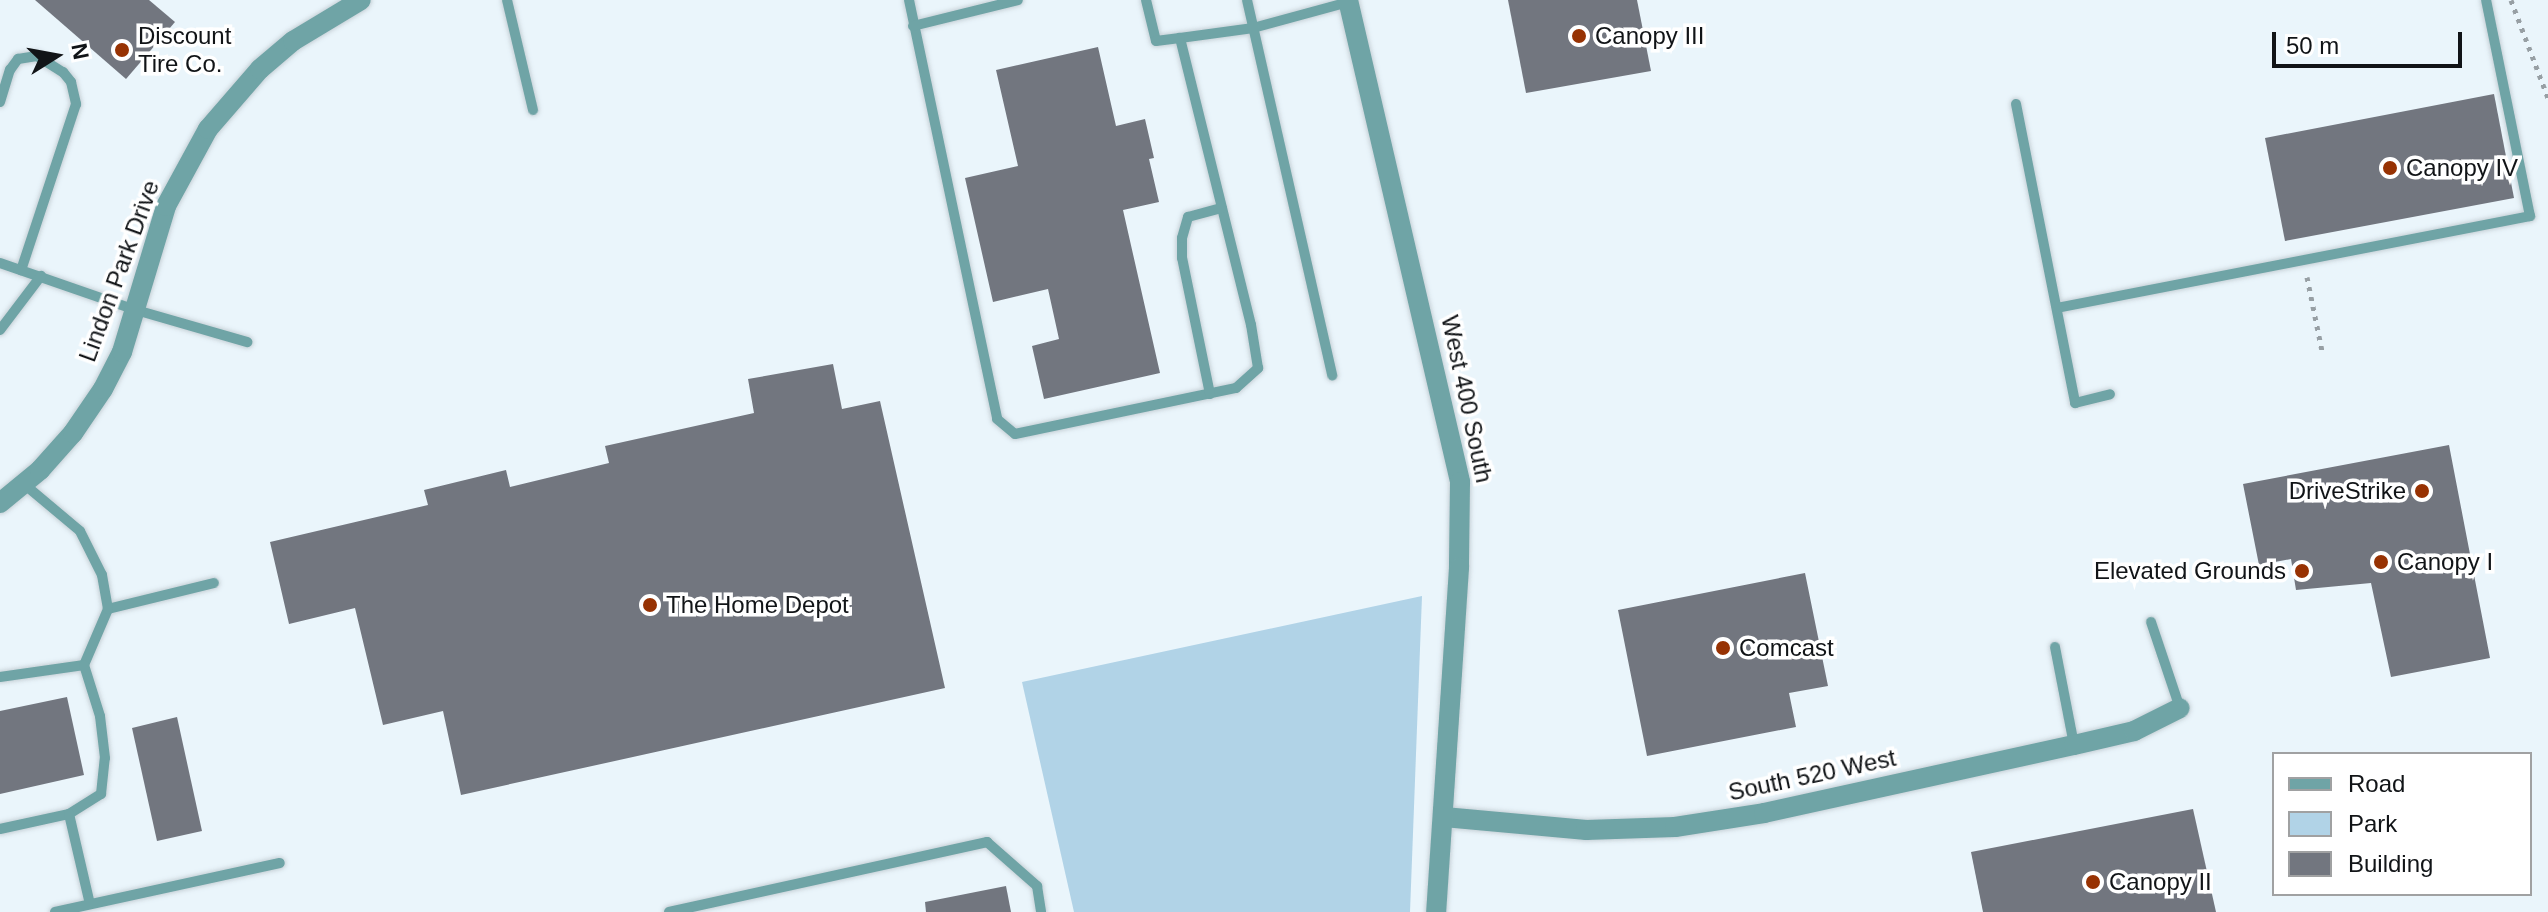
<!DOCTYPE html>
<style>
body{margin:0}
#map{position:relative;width:2548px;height:912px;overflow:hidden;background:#eaf5fb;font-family:Helvetica,sans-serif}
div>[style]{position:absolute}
.green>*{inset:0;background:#b1d3e7}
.building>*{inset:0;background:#72767f}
.path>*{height:5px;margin-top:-2.5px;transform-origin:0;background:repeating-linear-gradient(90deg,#979fa4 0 4px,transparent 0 10px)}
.roads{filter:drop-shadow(0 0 2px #c7d1d7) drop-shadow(0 0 2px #c7d1d7)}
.service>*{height:10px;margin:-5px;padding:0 5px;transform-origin:5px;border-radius:5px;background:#6fa4a6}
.minor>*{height:20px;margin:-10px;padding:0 10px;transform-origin:10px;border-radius:10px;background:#6fa4a6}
.tertiary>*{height:20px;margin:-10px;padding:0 10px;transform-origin:10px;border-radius:10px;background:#6fa4a6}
.dots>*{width:22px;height:22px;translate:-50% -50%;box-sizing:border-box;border:4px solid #fff;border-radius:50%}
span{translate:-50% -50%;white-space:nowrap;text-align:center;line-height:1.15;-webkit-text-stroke:7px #fff;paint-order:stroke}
.poi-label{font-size:24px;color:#111417}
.left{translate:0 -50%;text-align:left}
.right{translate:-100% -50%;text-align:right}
.street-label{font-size:24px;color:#111417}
.legend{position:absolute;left:2272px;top:752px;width:260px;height:144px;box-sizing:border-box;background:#fff;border:2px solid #a0a1a2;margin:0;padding:10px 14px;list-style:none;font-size:24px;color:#111417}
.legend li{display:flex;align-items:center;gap:16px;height:40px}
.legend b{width:40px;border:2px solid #a0a1a2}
.north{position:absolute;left:16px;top:16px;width:80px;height:80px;-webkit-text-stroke:6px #fff;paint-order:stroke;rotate:79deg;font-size:22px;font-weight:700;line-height:32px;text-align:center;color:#111417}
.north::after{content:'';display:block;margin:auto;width:28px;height:36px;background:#111417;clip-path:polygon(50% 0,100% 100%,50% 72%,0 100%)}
.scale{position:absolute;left:2272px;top:32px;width:190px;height:36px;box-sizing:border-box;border:4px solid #111417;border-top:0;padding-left:10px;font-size:24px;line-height:28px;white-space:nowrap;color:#111417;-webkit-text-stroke:6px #fff;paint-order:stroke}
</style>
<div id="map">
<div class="green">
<div style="clip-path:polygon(1422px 596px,1410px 912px,1074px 912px,1022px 682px)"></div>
</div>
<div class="building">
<div style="clip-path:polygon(35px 0,149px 0,175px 22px,126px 79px)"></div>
<div style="clip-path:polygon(1508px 0,1637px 0,1651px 71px,1526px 93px)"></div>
<div style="clip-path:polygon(1098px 47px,1116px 126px,1145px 119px,1154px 158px,1149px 159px,1159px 202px,1123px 210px,1160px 373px,1044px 399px,1032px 346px,1059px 339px,1048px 289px,993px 302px,965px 178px,1018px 166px,996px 70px)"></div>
<div style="clip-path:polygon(2494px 94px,2514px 198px,2285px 241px,2265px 138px)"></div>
<div style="clip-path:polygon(833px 364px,842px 409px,880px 401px,945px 688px,461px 795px,443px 711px,383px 725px,355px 608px,289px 624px,270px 542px,428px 505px,424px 490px,506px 470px,510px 487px,609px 463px,605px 446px,754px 413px,748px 379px)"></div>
<div style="clip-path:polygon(2449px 445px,2490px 658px,2391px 677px,2371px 583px,2296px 590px,2291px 559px,2259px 565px,2243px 484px)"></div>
<div style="clip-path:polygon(1805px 573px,1828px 686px,1789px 693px,1796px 727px,1647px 756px,1618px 610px)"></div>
<div style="clip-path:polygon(67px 697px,84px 775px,0 794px,0 711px)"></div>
<div style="clip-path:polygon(177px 717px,202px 831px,157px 841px,132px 728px)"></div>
<div style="clip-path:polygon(2193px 809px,2216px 912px,1983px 912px,1971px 852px)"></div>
<div style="clip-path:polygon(1006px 886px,1011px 912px,926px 912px,925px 902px)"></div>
</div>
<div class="path">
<div style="left:2511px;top:0;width:105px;rotate:69.3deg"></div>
<div style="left:2307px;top:277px;width:76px;rotate:78.5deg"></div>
</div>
<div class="roads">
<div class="service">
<div style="left:507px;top:0;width:113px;rotate:76.7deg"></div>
<div style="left:909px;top:0;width:428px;rotate:78.1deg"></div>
<div style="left:997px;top:419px;width:23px;rotate:40deg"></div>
<div style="left:1015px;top:434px;width:226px;rotate:-11.8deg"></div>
<div style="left:1236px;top:388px;width:30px;rotate:-42deg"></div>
<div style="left:1258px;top:368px;width:44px;rotate:-99.2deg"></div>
<div style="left:1251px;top:325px;width:296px;rotate:-103.9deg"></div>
<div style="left:1180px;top:38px;width:74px;rotate:-7.8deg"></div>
<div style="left:1253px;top:28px;width:99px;rotate:-15.2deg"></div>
<div style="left:1146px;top:0;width:42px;rotate:76.3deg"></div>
<div style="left:1156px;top:41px;width:24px;rotate:-7deg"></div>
<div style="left:1247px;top:0;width:385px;rotate:77.2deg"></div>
<div style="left:913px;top:26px;width:108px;rotate:-13.9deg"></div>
<div style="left:0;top:102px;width:34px;rotate:-73deg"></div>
<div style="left:10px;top:70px;width:14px;rotate:-54deg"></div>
<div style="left:18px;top:59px;width:19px;rotate:-9deg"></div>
<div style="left:37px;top:56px;width:31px;rotate:32deg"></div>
<div style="left:63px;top:72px;width:13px;rotate:51deg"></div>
<div style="left:71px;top:82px;width:23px;rotate:77deg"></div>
<div style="left:76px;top:104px;width:175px;rotate:108.3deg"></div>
<div style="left:2016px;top:104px;width:305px;rotate:78.8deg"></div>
<div style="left:2075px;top:403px;width:36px;rotate:-14deg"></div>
<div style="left:0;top:263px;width:144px;rotate:19.1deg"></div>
<div style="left:136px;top:310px;width:116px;rotate:16.1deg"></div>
<div style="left:2057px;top:308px;width:482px;rotate:-11deg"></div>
<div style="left:2530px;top:216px;width:220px;rotate:-101.5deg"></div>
<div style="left:0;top:330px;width:68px;rotate:-52.8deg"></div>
<div style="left:1210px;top:394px;width:139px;rotate:-101.6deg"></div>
<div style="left:1182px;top:258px;width:20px;rotate:-90deg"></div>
<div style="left:1182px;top:238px;width:22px;rotate:-74deg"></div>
<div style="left:1188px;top:217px;width:35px;rotate:-15deg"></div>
<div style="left:108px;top:609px;width:109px;rotate:-13.8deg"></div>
<div style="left:2151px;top:622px;width:91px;rotate:71.4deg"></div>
<div style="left:2055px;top:647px;width:100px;rotate:79deg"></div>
<div style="left:0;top:677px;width:85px;rotate:-8.1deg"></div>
<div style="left:84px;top:665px;width:61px;rotate:-66.8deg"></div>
<div style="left:108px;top:609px;width:35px;rotate:-100deg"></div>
<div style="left:102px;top:575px;width:49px;rotate:-116.6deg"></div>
<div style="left:80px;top:531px;width:73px;rotate:-140deg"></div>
<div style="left:69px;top:814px;width:38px;rotate:-32deg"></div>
<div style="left:101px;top:794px;width:36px;rotate:-84deg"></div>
<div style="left:105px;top:758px;width:42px;rotate:-96.8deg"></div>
<div style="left:100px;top:716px;width:53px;rotate:-107.4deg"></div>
<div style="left:0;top:829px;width:71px;rotate:-12.3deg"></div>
<div style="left:69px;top:814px;width:92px;rotate:76.9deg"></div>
<div style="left:55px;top:912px;width:230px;rotate:-12.3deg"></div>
<div style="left:669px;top:912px;width:326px;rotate:-12.4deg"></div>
<div style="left:987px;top:842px;width:67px;rotate:41.3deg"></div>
<div style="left:1037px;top:886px;width:26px;rotate:81deg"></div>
</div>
<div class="minor">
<div style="left:1444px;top:817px;width:143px;rotate:5.2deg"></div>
<div style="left:1586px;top:830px;width:89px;rotate:-1.9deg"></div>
<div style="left:1675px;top:827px;width:90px;rotate:-8.9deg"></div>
<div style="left:1764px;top:813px;width:317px;rotate:-12.4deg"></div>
<div style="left:2074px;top:745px;width:62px;rotate:-13.1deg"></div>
<div style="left:2134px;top:731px;width:51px;rotate:-26.6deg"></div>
</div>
<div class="tertiary">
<div style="left:1348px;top:0;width:495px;rotate:76.9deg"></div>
<div style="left:1460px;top:482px;width:86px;rotate:90.7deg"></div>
<div style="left:1459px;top:568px;width:345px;rotate:93.8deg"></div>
<div style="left:0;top:503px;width:52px;rotate:-39.5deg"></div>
<div style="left:40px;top:470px;width:50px;rotate:-48.3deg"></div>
<div style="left:73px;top:433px;width:53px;rotate:-55.7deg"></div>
<div style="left:103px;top:389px;width:42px;rotate:-62.8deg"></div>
<div style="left:122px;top:352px;width:152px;rotate:-73.2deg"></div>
<div style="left:166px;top:206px;width:88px;rotate:-61.4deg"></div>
<div style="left:208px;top:129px;width:79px;rotate:-49.1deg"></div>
<div style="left:260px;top:69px;width:43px;rotate:-40.3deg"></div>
<div style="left:293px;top:41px;width:79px;rotate:-31.1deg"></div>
</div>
</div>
<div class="dots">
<div style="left:1579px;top:36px;background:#973203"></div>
<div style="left:122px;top:50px;background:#973203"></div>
<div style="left:2390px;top:168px;background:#973203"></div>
<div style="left:2422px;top:491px;background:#973203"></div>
<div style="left:2381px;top:562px;background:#973203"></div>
<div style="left:2302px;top:571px;background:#973203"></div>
<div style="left:650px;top:605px;background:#973203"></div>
<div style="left:1723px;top:648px;background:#973203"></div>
<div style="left:2093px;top:882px;background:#973203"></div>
</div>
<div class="poi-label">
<span class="left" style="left:138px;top:50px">Discount<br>Tire Co.</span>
<span class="left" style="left:1595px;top:36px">Canopy III</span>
<span class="left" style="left:2406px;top:168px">Canopy IV</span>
<span class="right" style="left:2406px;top:491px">DriveStrike</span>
<span class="left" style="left:2397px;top:562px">Canopy I</span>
<span class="right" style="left:2286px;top:571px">Elevated Grounds</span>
<span class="left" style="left:666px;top:605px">The Home Depot</span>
<span class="left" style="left:1739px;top:648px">Comcast</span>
<span class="left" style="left:2109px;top:882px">Canopy II</span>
</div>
<div class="street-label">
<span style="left:119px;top:271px;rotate:-70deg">Lindon Park Drive</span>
<span style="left:1467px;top:399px;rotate:78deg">West 400 South</span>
<span style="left:1812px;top:775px;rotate:-12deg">South 520 West</span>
</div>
<ul class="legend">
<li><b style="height:10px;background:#6fa4a6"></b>Road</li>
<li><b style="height:22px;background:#b1d3e7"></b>Park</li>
<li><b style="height:22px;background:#72767f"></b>Building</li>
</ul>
<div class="north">N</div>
<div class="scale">50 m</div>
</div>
